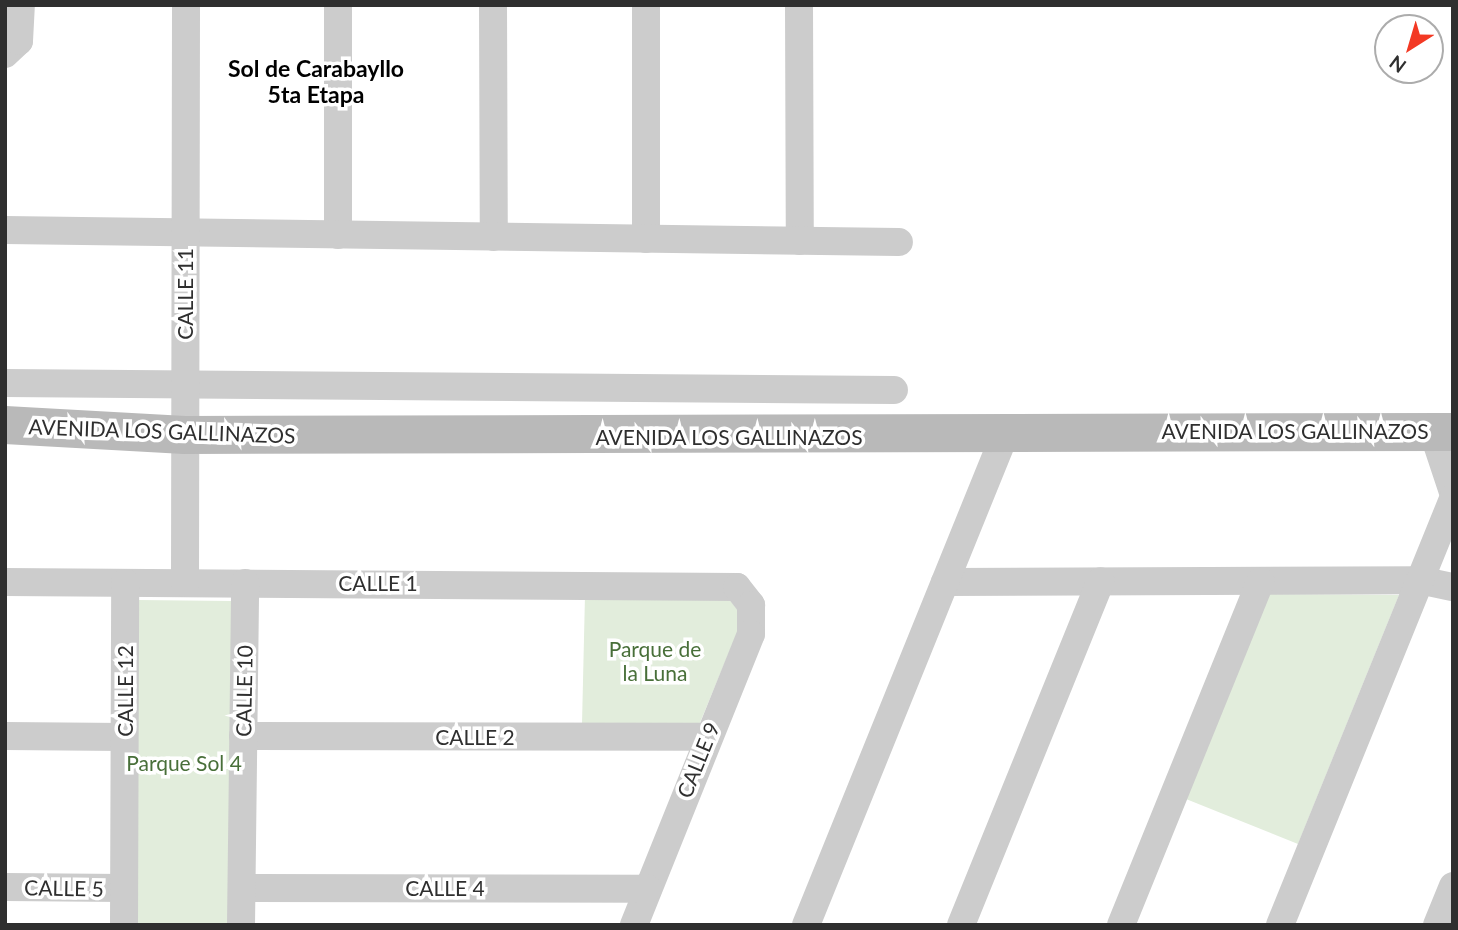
<!DOCTYPE html>
<style>
body{margin:0}
#map{position:relative;width:1458px;height:930px;overflow:hidden;background:#fff;font-family:Lato,sans-serif}
div>[style]{position:absolute}
.green>*{inset:0;background:#e2eddc}
.street>*{height:28px;margin:-14px;padding:0 14px;transform-origin:14px;border-radius:14px;background:#ccc}
.secondary>*{height:38px;margin:-19px;padding:0 19px;transform-origin:19px;border-radius:19px;background:#b9b9b9}
span{translate:-50% -50%;white-space:nowrap;text-align:center;line-height:1.15;-webkit-text-stroke:7px #fff;paint-order:stroke}
.street-label{font-size:21px;color:#2f2f2f}
.park-label{font-size:21px;color:#486f39}
.neighbourhood-label{font-size:23px;color:#000;font-weight:700}
.frame{position:absolute;inset:0;border:7px solid #2f2f2f;pointer-events:none}
.north{position:absolute;left:1374px;top:14px;width:70px;height:70px;box-sizing:border-box;background:#fff;border:2px solid #acacac;border-radius:50%;rotate:217deg;font-size:19px;font-weight:700;line-height:28px;text-align:center;color:#2f2f2f}
.north::after{content:'';display:block;margin:auto;width:24px;height:32px;background:#f33924;clip-path:polygon(50% 0,100% 100%,50% 72%,0 100%)}
</style>
<div id="map">
<div class="green">
<div style="clip-path:polygon(1269px 594px,1399px 595px,1298px 844px,1186px 799px)"></div>
<div style="clip-path:polygon(585px 595px,729px 599px,740px 613px,737px 633px,699px 725px,582px 724px)"></div>
<div style="clip-path:polygon(138px 600px,232px 601px,230px 925px,136px 925px)"></div>
</div>
<div class="street">
<div style="left:338px;top:5px;width:230px;rotate:90deg"></div>
<div style="left:493px;top:5px;width:232px;rotate:89.8deg"></div>
<div style="left:646px;top:5px;width:234px;rotate:90deg"></div>
<div style="left:799px;top:5px;width:236px;rotate:89.8deg"></div>
<div style="left:5px;top:54px;width:19px;rotate:-43deg"></div>
<div style="left:19px;top:41px;width:36px;rotate:-87deg"></div>
<div style="left:5px;top:230px;width:894px;rotate:0.77deg"></div>
<div style="left:5px;top:383px;width:889px;rotate:0.45deg"></div>
<div style="left:1433px;top:432px;width:63px;rotate:71.6deg"></div>
<div style="left:5px;top:582px;width:732px;rotate:0.39deg"></div>
<div style="left:737px;top:587px;width:23px;rotate:52deg"></div>
<div style="left:751px;top:605px;width:29px;rotate:90deg"></div>
<div style="left:751px;top:634px;width:314px;rotate:111.9deg"></div>
<div style="left:945px;top:582px;width:474px;rotate:-0.2deg"></div>
<div style="left:1419px;top:580px;width:35px;rotate:12deg"></div>
<div style="left:185px;top:583px;width:578px;rotate:-89.9deg"></div>
<div style="left:5px;top:736px;width:119px;rotate:0.5deg"></div>
<div style="left:243px;top:736px;width:464px;rotate:0.1deg"></div>
<div style="left:5px;top:887px;width:119px;rotate:0.5deg"></div>
<div style="left:242px;top:888px;width:406px;rotate:0.1deg"></div>
<div style="left:124px;top:925px;width:342px;rotate:-89.8deg"></div>
<div style="left:241px;top:925px;width:342px;rotate:-89.3deg"></div>
<div style="left:806px;top:925px;width:535px;rotate:-67.94deg"></div>
<div style="left:961px;top:925px;width:371px;rotate:-67.9deg"></div>
<div style="left:1121px;top:925px;width:371px;rotate:-67.9deg"></div>
<div style="left:1280px;top:925px;width:461px;rotate:-67.9deg"></div>
<div style="left:1437px;top:925px;width:42px;rotate:-67.7deg"></div>
</div>
<div class="secondary">
<div style="left:5px;top:425px;width:180px;rotate:3.2deg"></div>
<div style="left:185px;top:435px;width:1268px;rotate:-0.14deg"></div>
</div>
<div class="street-label">
<span style="left:185px;top:294px;rotate:-90deg">CALLE 11</span>
<span style="left:162px;top:431px;rotate:2deg">AVENIDA LOS GALLINAZOS</span>
<span style="left:1295px;top:431px">AVENIDA LOS GALLINAZOS</span>
<span style="left:729px;top:437px">AVENIDA LOS GALLINAZOS</span>
<span style="left:378px;top:583px">CALLE 1</span>
<span style="left:125px;top:691px;rotate:-90deg">CALLE 12</span>
<span style="left:244px;top:691px;rotate:-89deg">CALLE 10</span>
<span style="left:475px;top:737px">CALLE 2</span>
<span style="left:698px;top:760px;rotate:-68deg">CALLE 9</span>
<span style="left:64px;top:888px;rotate:1deg">CALLE 5</span>
<span style="left:445px;top:888px">CALLE 4</span>
</div>
<div class="park-label">
<span style="left:655px;top:661px">Parque de<br>la Luna</span>
<span style="left:184px;top:763px">Parque Sol 4</span>
</div>
<div class="neighbourhood-label">
<span style="left:316px;top:81px">Sol de Carabayllo<br>5ta Etapa</span>
</div>
<div class="frame"></div>
<div class="north">N</div>
</div>
